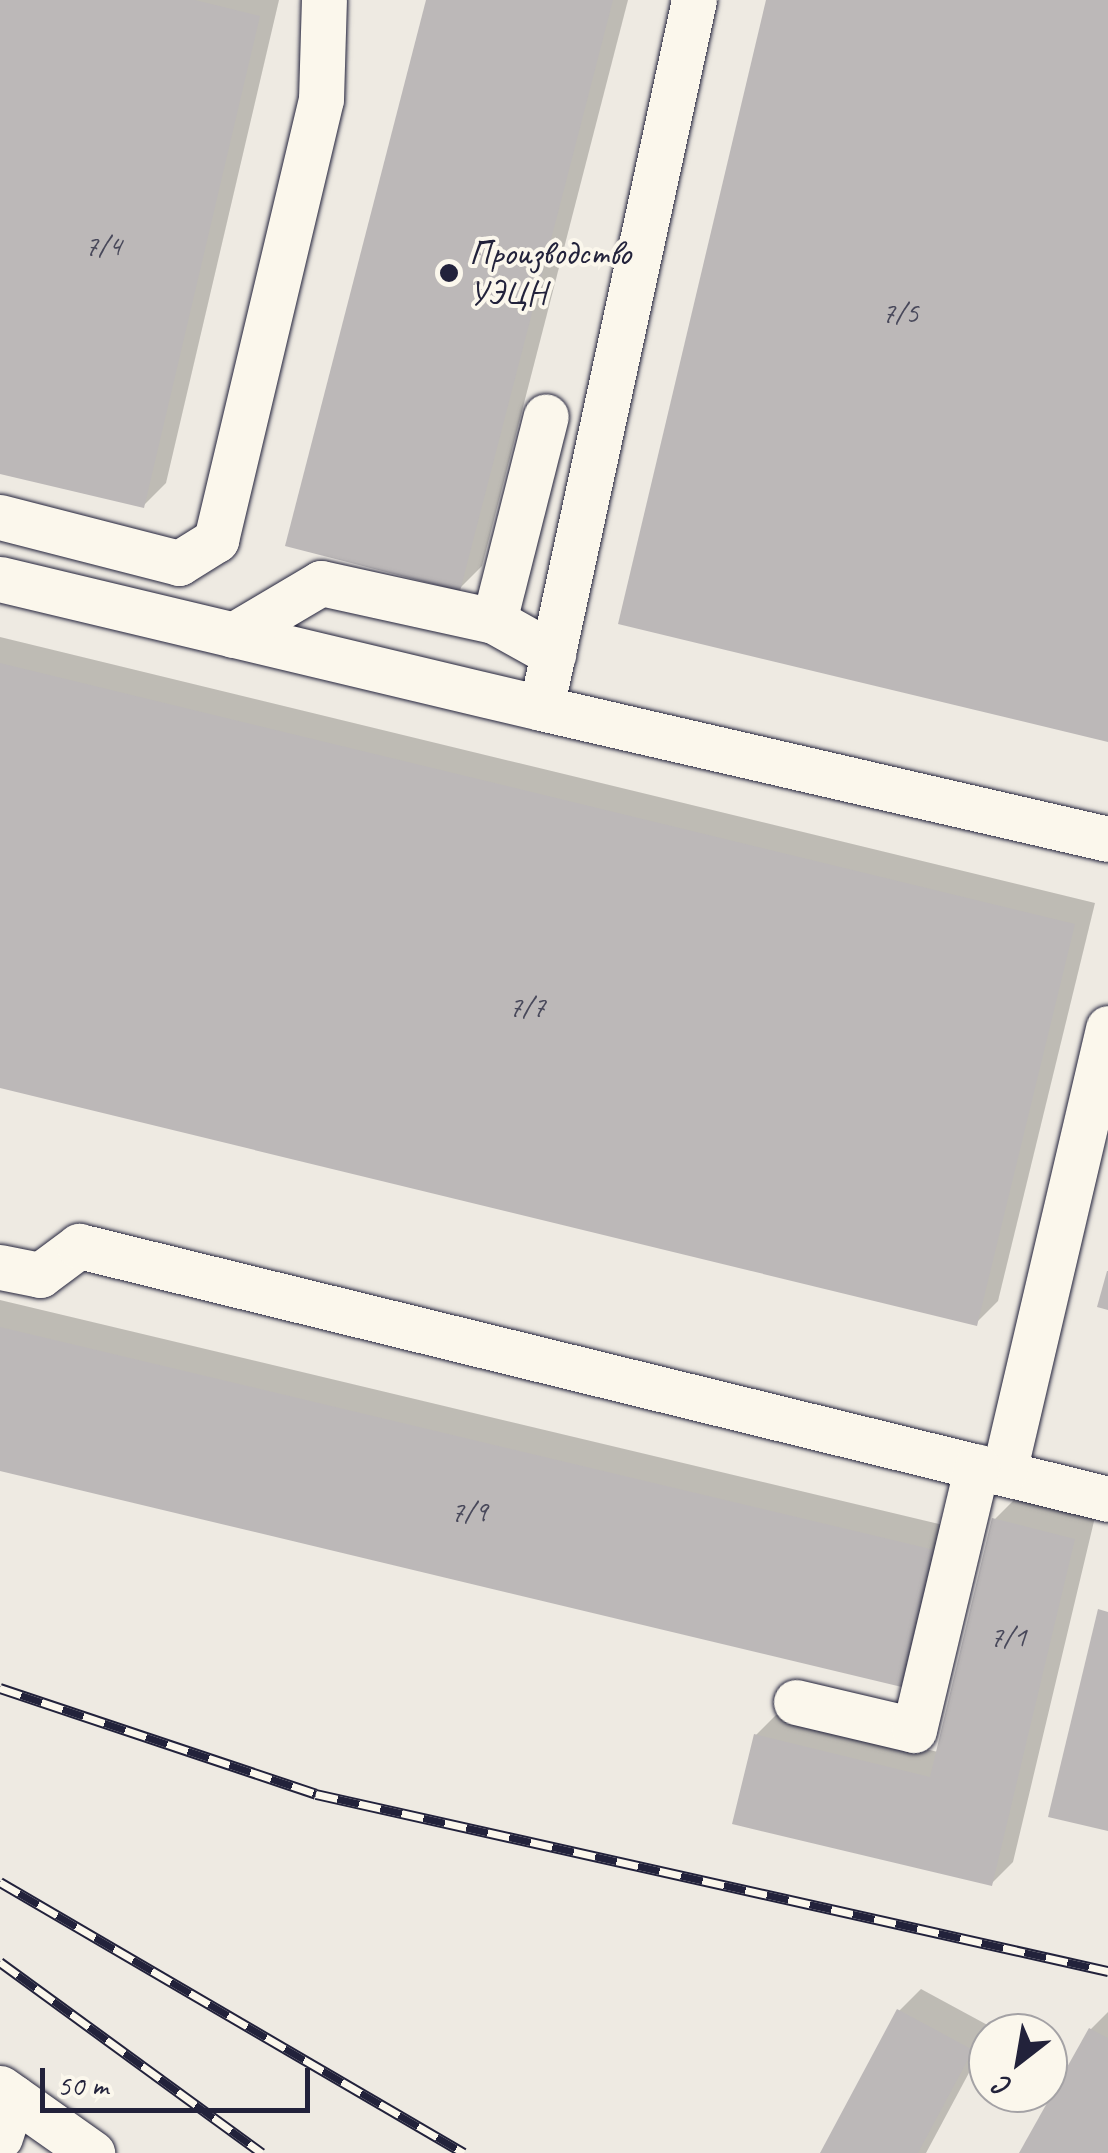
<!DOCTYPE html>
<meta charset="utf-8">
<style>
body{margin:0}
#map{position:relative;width:1108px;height:2153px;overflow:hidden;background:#eeeae2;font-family:Caveat,sans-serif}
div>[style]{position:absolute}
.shadow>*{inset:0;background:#0003}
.building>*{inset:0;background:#bcb8b8}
.roads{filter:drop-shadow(0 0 2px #22223b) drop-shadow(0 0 2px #22223b)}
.minor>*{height:45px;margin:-22.5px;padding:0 22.5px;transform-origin:22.5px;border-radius:22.5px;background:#fbf7ec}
.rail>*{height:11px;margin-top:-5.5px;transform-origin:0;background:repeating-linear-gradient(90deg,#fbf7ec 0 22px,#22223b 0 44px);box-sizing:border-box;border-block:2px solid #22223b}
.dots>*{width:28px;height:28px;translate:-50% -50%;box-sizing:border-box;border:5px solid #fbf7ec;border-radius:50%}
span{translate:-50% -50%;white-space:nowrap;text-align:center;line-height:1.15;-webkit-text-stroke:8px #fbf7ec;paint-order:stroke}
.number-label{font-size:30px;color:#48485a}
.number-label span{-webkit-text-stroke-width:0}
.poi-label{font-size:35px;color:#22223b}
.left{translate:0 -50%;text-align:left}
.north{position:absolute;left:968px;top:2013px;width:100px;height:100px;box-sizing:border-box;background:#fbf7ec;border:2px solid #a4a2a5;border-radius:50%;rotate:211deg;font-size:28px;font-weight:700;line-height:40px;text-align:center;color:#22223b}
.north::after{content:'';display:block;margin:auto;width:35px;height:45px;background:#22223b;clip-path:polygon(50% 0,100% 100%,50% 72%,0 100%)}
.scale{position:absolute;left:40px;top:2068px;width:270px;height:45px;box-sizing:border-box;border:5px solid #22223b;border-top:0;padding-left:12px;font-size:30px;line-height:35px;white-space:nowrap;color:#22223b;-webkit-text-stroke:8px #fbf7ec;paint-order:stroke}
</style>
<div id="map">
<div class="shadow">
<div style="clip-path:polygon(0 0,279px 0,166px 483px,144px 505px,0 471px)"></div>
<div style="clip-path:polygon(429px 0,628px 0,482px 566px,460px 588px)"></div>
<div style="clip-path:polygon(0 637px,1095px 903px,998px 1301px,976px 1323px,0 1086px)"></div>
<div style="clip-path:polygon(0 1300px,960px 1529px,928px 1664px,0 1469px)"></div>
<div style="clip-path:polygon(1016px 1498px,1095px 1517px,1013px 1862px,991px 1884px,756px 1735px,778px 1713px,938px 1752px,994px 1520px)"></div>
<div style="clip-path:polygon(921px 1989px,993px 2028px,926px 2153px,822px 2153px,899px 2011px)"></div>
<div style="clip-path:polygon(1108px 2012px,1108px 2153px,1022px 2153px,1091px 2029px)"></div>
</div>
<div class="building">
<div style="clip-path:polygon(0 0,195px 0,260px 16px,144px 508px,0 474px)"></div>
<div style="clip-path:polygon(426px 0,613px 0,460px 591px,285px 546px)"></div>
<div style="clip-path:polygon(766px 0,1108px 0,1108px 742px,618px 624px)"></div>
<div style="clip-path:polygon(0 663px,1075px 924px,977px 1326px,0 1088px)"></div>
<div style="clip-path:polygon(1107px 1271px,1108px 1271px,1108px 1310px,1097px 1307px)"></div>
<div style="clip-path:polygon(0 1327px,939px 1551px,906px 1688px,0 1471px)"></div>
<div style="clip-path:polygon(992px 1518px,1075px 1539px,992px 1886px,732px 1824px,754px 1734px,930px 1777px)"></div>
<div style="clip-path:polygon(1098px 1609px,1108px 1612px,1108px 1831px,1048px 1817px)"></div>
<div style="clip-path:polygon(897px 2009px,973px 2050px,918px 2153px,820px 2153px)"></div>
<div style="clip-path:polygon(1089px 2028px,1108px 2038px,1108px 2153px,1019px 2153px)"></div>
</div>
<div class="roads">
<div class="minor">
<div style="left:694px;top:0;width:724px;rotate:102.19deg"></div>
<div style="left:541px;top:708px;width:582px;rotate:13.01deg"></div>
<div style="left:0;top:517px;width:185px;rotate:14.4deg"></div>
<div style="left:179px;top:563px;width:44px;rotate:-31.9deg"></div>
<div style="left:216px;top:540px;width:453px;rotate:-76.6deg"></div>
<div style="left:321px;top:99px;width:99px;rotate:-88.3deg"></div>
<div style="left:0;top:579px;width:556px;rotate:13.41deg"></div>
<div style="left:494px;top:621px;width:211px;rotate:-75.8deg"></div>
<div style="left:233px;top:635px;width:102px;rotate:-30.6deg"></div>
<div style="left:321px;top:583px;width:177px;rotate:12.4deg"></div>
<div style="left:494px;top:621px;width:68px;rotate:29.2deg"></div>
<div style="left:0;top:1267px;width:41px;rotate:11.3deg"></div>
<div style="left:40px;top:1275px;width:49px;rotate:-36.6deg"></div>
<div style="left:79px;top:1246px;width:1060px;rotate:13.81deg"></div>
<div style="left:1004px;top:1472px;width:456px;rotate:-76.8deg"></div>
<div style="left:796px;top:1702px;width:121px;rotate:13.3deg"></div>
<div style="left:914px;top:1730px;width:271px;rotate:-76.6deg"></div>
<div style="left:0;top:2088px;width:113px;rotate:35.2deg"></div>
<div style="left:0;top:2137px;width:42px;rotate:-72deg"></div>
</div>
</div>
<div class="rail">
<div style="left:0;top:1688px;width:333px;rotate:18.5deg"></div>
<div style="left:316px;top:1794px;width:812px;rotate:12.6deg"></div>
<div style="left:0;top:1882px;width:537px;rotate:30.29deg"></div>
<div style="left:0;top:1962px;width:324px;rotate:36.1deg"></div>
</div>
<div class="dots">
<div style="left:449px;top:273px;background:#22223b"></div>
</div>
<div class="number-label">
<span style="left:103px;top:245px">7/4</span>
<span style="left:900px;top:312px">7/5</span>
<span style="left:527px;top:1006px">7/7</span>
<span style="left:469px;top:1511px">7/9</span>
<span style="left:1008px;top:1636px">7/1</span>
</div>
<div class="poi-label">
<span class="left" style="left:469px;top:273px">Производство<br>УЭЦН</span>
</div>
<div class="north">С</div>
<div class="scale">50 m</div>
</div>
